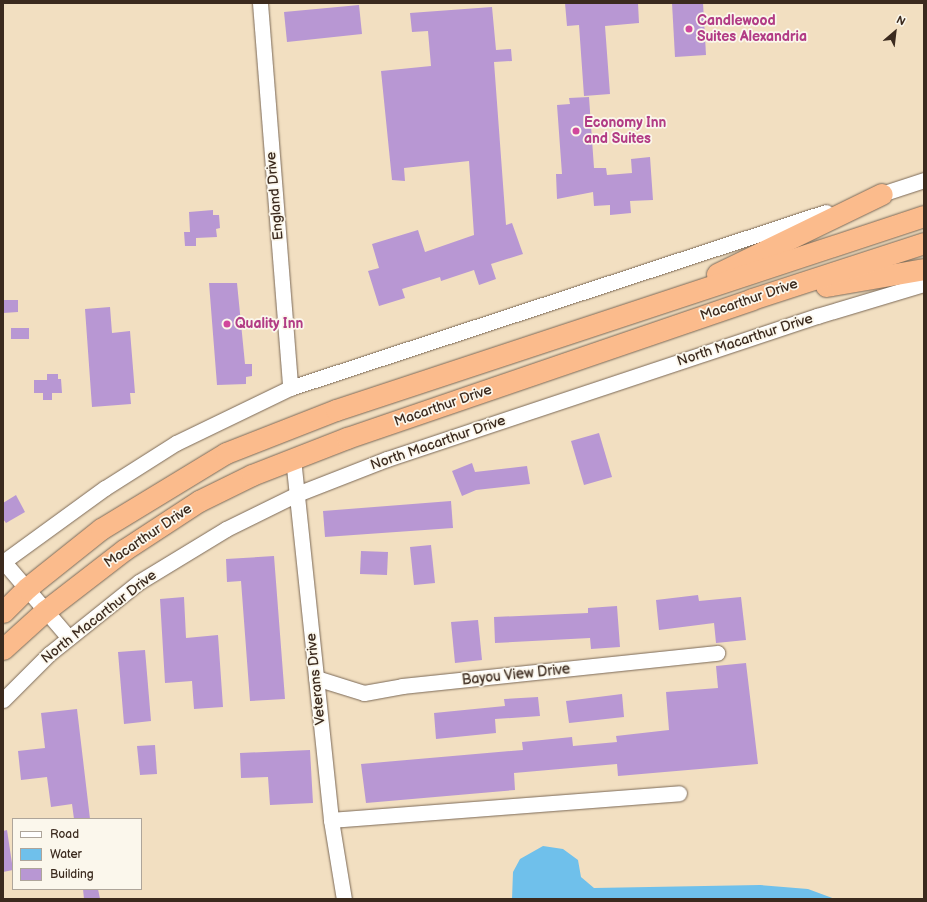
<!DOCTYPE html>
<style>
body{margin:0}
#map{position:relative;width:927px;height:902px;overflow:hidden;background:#f2dfc1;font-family:"Balsamiq Sans",sans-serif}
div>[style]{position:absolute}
.water>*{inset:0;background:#6fc0eb}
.building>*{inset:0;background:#b897d3}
.roads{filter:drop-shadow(0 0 1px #7b6957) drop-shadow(0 0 1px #7b6957)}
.minor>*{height:15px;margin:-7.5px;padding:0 7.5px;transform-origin:7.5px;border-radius:7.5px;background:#fff}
.highway>*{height:21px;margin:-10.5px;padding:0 10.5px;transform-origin:10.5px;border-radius:10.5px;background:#fbbb8c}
.dots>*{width:11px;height:11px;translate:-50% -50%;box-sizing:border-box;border:2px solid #fbf7ec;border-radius:50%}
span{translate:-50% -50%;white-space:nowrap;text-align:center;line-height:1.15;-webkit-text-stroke:3.5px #fbf7ec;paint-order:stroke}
.hotel-label{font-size:14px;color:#b23c85;font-weight:700}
.left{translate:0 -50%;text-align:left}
.street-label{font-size:14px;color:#3b2a1e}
.frame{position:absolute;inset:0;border:4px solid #3b2a1e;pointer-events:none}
.legend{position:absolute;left:12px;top:818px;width:130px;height:72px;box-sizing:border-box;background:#fbf7ec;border:1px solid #aea59a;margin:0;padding:5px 7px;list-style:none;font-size:12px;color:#3b2a1e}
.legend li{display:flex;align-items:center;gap:8px;height:20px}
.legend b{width:20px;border:1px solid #aea59a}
.north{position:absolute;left:875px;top:12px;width:40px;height:40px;-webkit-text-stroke:3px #fbf7ec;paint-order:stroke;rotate:28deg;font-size:11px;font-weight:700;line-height:16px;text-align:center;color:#3b2a1e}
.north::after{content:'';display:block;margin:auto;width:14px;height:18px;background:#3b2a1e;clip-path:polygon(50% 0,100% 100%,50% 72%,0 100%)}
</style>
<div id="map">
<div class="water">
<div style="clip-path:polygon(543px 846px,563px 849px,578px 860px,581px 877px,594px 888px,760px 885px,808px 889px,835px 899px,512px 899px,513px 872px,520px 859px)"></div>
</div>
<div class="building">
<div style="clip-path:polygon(565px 3px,638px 3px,639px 23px,605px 26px,610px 94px,584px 96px,579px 25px,567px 26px)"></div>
<div style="clip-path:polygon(672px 3px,703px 3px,706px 55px,675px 57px)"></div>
<div style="clip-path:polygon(359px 5px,362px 34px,287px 42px,284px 12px)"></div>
<div style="clip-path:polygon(492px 7px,496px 50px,511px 49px,512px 61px,494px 62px,506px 225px,512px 223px,523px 254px,491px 264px,496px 279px,479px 285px,474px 270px,441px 281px,440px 277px,402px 289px,405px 298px,379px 306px,368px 271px,379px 268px,372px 244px,418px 230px,425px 252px,474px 235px,469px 161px,404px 168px,405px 181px,392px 180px,381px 71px,431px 66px,428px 31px,412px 32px,410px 13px)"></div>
<div style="clip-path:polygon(589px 97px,594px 168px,606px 168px,607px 175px,632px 173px,631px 159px,650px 157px,653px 200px,630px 201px,631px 213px,610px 215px,610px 205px,594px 206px,593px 192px,557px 199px,556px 174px,562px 174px,557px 105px,570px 104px,569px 98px)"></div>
<div style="clip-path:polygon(213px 210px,213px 215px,219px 215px,220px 228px,216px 229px,217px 237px,196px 238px,196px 246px,185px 246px,184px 232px,190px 232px,189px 212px)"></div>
<div style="clip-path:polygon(209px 283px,237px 283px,245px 364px,252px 364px,252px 376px,246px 377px,246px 384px,217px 385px)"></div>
<div style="clip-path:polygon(3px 300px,18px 300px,18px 312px,3px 313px)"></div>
<div style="clip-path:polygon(110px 307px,112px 333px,130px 331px,135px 393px,130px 393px,131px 404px,92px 407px,85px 309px)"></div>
<div style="clip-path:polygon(11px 328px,29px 328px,29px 339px,11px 339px)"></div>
<div style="clip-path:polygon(47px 374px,58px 374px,58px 379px,61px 379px,62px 393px,52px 393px,52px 400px,43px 400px,43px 393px,34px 393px,34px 380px,47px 380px)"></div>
<div style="clip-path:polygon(599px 433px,612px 477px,584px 485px,571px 441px)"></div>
<div style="clip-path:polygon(472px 463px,475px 472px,527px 466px,530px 484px,476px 490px,462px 496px,452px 471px)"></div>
<div style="clip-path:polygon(16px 495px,25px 512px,6px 523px,3px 519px,3px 503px)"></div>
<div style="clip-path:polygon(451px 501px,453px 528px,325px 537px,323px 511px)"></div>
<div style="clip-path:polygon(431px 545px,435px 583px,414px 585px,410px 547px)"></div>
<div style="clip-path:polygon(361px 551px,388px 552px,387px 575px,360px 574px)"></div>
<div style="clip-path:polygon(274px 556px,285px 699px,250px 701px,241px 581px,227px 582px,226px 559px)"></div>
<div style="clip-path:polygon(698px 595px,699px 601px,741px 597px,746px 640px,716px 643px,714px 623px,659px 630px,656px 600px)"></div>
<div style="clip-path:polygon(184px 597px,186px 638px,218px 635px,223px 707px,194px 709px,192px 681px,165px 683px,160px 599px)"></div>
<div style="clip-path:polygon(617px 606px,620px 647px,591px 649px,590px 638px,495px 643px,494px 617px,588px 613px,588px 608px)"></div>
<div style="clip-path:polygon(478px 620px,482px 660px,455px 663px,451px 622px)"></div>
<div style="clip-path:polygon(145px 650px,151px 721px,124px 724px,118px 652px)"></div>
<div style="clip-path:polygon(746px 663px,758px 764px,618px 776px,617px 764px,514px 773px,515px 790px,366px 803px,361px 764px,523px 750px,522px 742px,572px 737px,573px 746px,617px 742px,616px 736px,669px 730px,666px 692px,718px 688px,716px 666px)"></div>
<div style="clip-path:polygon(622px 694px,624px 717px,569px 723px,566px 701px)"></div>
<div style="clip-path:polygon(538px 697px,540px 716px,495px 719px,496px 733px,436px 739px,434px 713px,505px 706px,504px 699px)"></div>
<div style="clip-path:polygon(77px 709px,90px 819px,74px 819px,72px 804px,51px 807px,47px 777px,21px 780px,18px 751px,45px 748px,41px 713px)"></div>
<div style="clip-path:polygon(155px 745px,157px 774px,140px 775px,137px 746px)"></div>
<div style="clip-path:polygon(310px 750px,313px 803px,270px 805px,268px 777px,241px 778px,240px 753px)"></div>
<div style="clip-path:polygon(7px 830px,13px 870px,3px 872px,3px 831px)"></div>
<div style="clip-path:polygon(83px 889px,98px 889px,100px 899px,84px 899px)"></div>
</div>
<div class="roads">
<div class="minor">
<div style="left:260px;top:3px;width:386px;rotate:85.5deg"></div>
<div style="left:872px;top:197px;width:55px;rotate:-18.1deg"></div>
<div style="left:293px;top:458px;width:364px;rotate:84deg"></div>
<div style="left:331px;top:820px;width:80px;rotate:80.7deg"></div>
<div style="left:3px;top:561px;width:101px;rotate:49.4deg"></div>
<div style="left:3px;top:562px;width:126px;rotate:-36deg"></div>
<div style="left:105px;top:488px;width:84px;rotate:-32.4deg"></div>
<div style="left:176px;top:443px;width:127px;rotate:-25.8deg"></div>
<div style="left:290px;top:388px;width:564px;rotate:-18.18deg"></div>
<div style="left:316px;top:678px;width:50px;rotate:17.4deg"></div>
<div style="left:364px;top:693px;width:39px;rotate:-10deg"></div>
<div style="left:402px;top:686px;width:317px;rotate:-6deg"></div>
<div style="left:3px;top:700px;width:65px;rotate:-45deg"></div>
<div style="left:49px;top:654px;width:115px;rotate:-38.7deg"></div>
<div style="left:139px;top:582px;width:102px;rotate:-31.3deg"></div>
<div style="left:226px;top:529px;width:79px;rotate:-26.2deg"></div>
<div style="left:297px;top:494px;width:97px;rotate:-21.3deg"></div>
<div style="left:387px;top:459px;width:453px;rotate:-18.4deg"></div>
<div style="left:817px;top:316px;width:112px;rotate:-16.7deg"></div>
<div style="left:331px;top:820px;width:349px;rotate:-4.4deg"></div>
</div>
<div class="highway">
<div style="left:717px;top:274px;width:183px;rotate:-25.9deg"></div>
<div style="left:826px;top:286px;width:99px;rotate:-9.8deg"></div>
<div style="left:3px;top:612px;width:34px;rotate:-45deg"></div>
<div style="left:27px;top:588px;width:95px;rotate:-38.6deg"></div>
<div style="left:101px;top:529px;width:146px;rotate:-31.3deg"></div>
<div style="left:226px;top:453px;width:118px;rotate:-21.4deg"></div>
<div style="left:336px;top:410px;width:619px;rotate:-18.26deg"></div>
<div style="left:3px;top:649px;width:57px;rotate:-42.1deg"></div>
<div style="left:45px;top:611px;width:100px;rotate:-37.7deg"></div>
<div style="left:124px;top:550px;width:90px;rotate:-33.2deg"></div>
<div style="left:199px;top:501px;width:59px;rotate:-26.1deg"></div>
<div style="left:252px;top:475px;width:102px;rotate:-21.3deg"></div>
<div style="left:347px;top:438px;width:428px;rotate:-18.9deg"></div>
<div style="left:752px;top:299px;width:181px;rotate:-18deg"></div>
</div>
</div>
<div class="dots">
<div style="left:689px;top:29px;background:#d1479c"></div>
<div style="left:576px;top:131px;background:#d1479c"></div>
<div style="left:227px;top:324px;background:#d1479c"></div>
</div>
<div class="hotel-label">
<span class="left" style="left:697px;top:29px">Candlewood<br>Suites Alexandria</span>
<span class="left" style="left:584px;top:131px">Economy Inn<br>and Suites</span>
<span class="left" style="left:235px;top:324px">Quality Inn</span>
</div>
<div class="street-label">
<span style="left:275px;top:196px;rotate:-95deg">England Drive</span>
<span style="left:749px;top:300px;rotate:-19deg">Macarthur Drive</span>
<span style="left:745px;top:340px;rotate:-18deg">North Macarthur Drive</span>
<span style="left:443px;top:406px;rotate:-19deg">Macarthur Drive</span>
<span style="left:438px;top:443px;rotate:-19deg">North Macarthur Drive</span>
<span style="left:148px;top:536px;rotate:-34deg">Macarthur Drive</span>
<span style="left:99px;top:617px;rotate:-38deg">North Macarthur Drive</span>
<span style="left:516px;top:675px;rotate:-6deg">Bayou View Drive</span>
<span style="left:316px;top:679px;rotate:-96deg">Veterans Drive</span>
</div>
<div class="frame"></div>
<ul class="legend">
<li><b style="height:5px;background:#fff"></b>Road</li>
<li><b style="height:11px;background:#6fc0eb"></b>Water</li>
<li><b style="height:11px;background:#b897d3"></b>Building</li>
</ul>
<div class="north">N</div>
</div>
